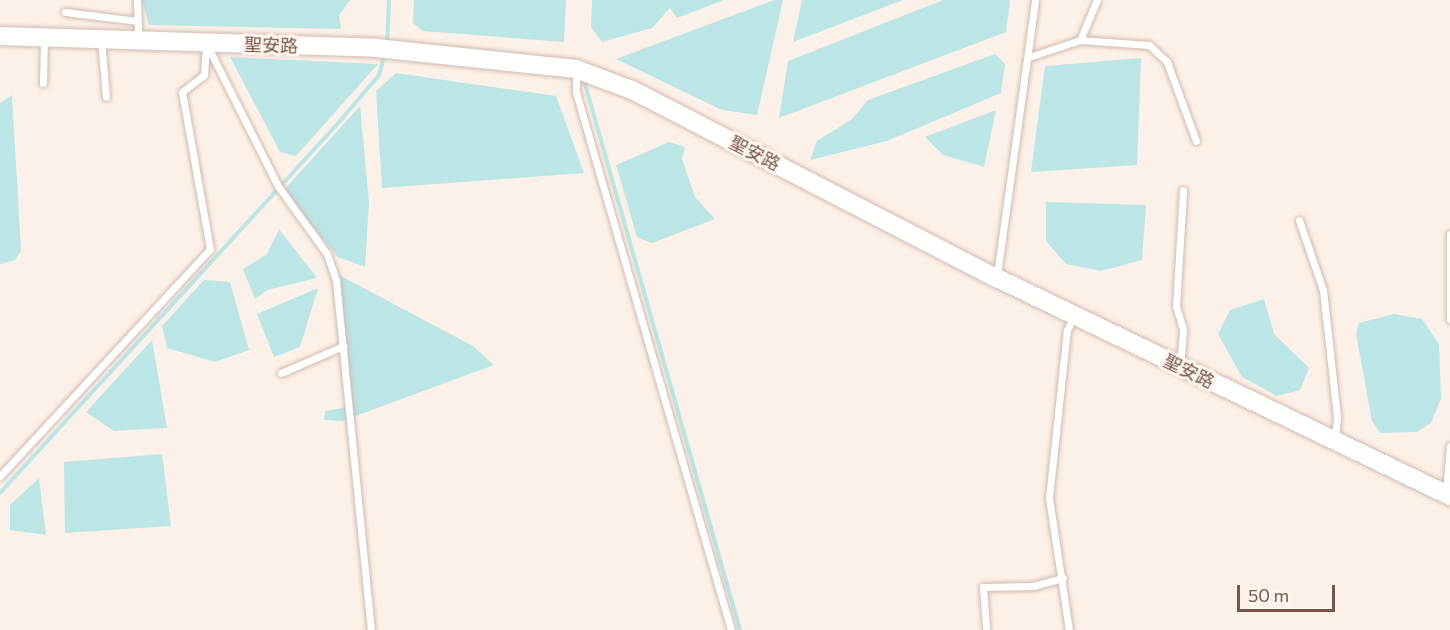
<!DOCTYPE html>
<meta charset="utf-8">
<style>
body{margin:0}
#map{position:relative;width:1450px;height:630px;overflow:hidden;background:#fcf1e8;font-family:Commissioner,"Noto Sans TC",sans-serif}
div>[style]{position:absolute}
.water>*{inset:0;background:#bce5e5}
.stream>*{height:4px;margin:-2px;padding:0 2px;transform-origin:2px;border-radius:2px;background:#bce5e5}
.roads{filter:drop-shadow(0 0 2px #d0bab0) drop-shadow(0 0 2px #d0bab0)}
.lane>*{height:7px;margin:-3.5px;padding:0 3.5px;transform-origin:3.5px;border-radius:3.5px;background:#fff}
.secondary>*{height:18px;margin:-9px;padding:0 9px;transform-origin:9px;border-radius:9px;background:#fff}
span{translate:-50% -50%;white-space:nowrap;text-align:center;line-height:1.15;-webkit-text-stroke:6px #fef6ee;paint-order:stroke}
.street-label{font-size:18px;color:#75554c}
.scale{position:absolute;left:1237px;top:585px;width:98px;height:27px;box-sizing:border-box;border:3px solid #75554c;border-top:0;padding-left:8px;font-size:18px;line-height:21px;white-space:nowrap;color:#75554c;-webkit-text-stroke:4px #fef6ee;paint-order:stroke}
</style>
<div id="map">
<div class="water">
<div style="clip-path:polygon(142px 0,350px 0,339px 15px,341px 29px,149px 25px)"></div>
<div style="clip-path:polygon(414px 0,566px 0,564px 42px,423px 31px,413px 23px)"></div>
<div style="clip-path:polygon(592px 0,724px 0,677px 18px,670px 8px,652px 28px,602px 42px,591px 27px)"></div>
<div style="clip-path:polygon(774px 0,783px 0,757px 115px,722px 110px,616px 59px)"></div>
<div style="clip-path:polygon(802px 0,903px 0,793px 42px)"></div>
<div style="clip-path:polygon(943px 0,1010px 0,1006px 32px,779px 118px,788px 61px)"></div>
<div style="clip-path:polygon(995px 54px,1005px 64px,1001px 93px,887px 141px,810px 160px,817px 141px,852px 119px,868px 100px)"></div>
<div style="clip-path:polygon(230px 57px,378px 64px,296px 156px,280px 152px)"></div>
<div style="clip-path:polygon(1141px 58px,1137px 165px,1031px 172px,1045px 66px)"></div>
<div style="clip-path:polygon(396px 73px,556px 96px,584px 173px,382px 188px,376px 91px)"></div>
<div style="clip-path:polygon(12px 95px,21px 251px,15px 260px,0 264px,0 103px)"></div>
<div style="clip-path:polygon(360px 106px,369px 202px,365px 267px,338px 257px,283px 191px)"></div>
<div style="clip-path:polygon(996px 110px,984px 167px,943px 155px,925px 137px)"></div>
<div style="clip-path:polygon(669px 142px,685px 147px,682px 159px,695px 197px,715px 219px,652px 243px,637px 237px,616px 165px)"></div>
<div style="clip-path:polygon(1046px 202px,1146px 205px,1142px 260px,1101px 271px,1066px 264px,1046px 241px)"></div>
<div style="clip-path:polygon(279px 229px,317px 278px,267px 290px,255px 299px,243px 269px,267px 254px)"></div>
<div style="clip-path:polygon(339px 275px,473px 346px,494px 365px,342px 421px,324px 420px,325px 411px,348px 407px)"></div>
<div style="clip-path:polygon(204px 280px,230px 282px,249px 350px,215px 362px,167px 348px,162px 326px)"></div>
<div style="clip-path:polygon(318px 288px,300px 347px,274px 357px,257px 314px)"></div>
<div style="clip-path:polygon(1264px 299px,1274px 334px,1309px 368px,1300px 390px,1277px 396px,1242px 377px,1218px 334px,1230px 310px)"></div>
<div style="clip-path:polygon(1394px 314px,1422px 319px,1439px 344px,1441px 399px,1431px 423px,1417px 432px,1380px 433px,1372px 421px,1356px 334px,1359px 323px)"></div>
<div style="clip-path:polygon(152px 340px,167px 428px,114px 431px,86px 412px)"></div>
<div style="clip-path:polygon(162px 454px,171px 526px,65px 533px,64px 462px)"></div>
<div style="clip-path:polygon(39px 478px,46px 535px,10px 530px,10px 505px)"></div>
</div>
<div class="stream">
<div style="left:387px;top:44px;width:44px;rotate:-87.4deg"></div>
<div style="left:585px;top:84px;width:568px;rotate:74.15deg"></div>
<div style="left:0;top:493px;width:504px;rotate:-47.57deg"></div>
<div style="left:340px;top:121px;width:60px;rotate:-49.7deg"></div>
<div style="left:379px;top:75px;width:22px;rotate:-74deg"></div>
</div>
<div class="roads">
<div class="lane">
<div style="left:137px;top:0;width:38px;rotate:88deg"></div>
<div style="left:65px;top:12px;width:73px;rotate:7.1deg"></div>
<div style="left:101px;top:39px;width:58px;rotate:85.1deg"></div>
<div style="left:1080px;top:40px;width:43px;rotate:-67deg"></div>
<div style="left:1029px;top:57px;width:54px;rotate:-18.4deg"></div>
<div style="left:1080px;top:40px;width:69px;rotate:4.1deg"></div>
<div style="left:1149px;top:45px;width:25px;rotate:43deg"></div>
<div style="left:1167px;top:62px;width:84px;rotate:69.8deg"></div>
<div style="left:576px;top:71px;width:21px;rotate:90deg"></div>
<div style="left:576px;top:92px;width:560px;rotate:73.93deg"></div>
<div style="left:43px;top:83px;width:45px;rotate:-88.7deg"></div>
<div style="left:1299px;top:220px;width:74px;rotate:71.1deg"></div>
<div style="left:1323px;top:290px;width:128px;rotate:83.7deg"></div>
<div style="left:1337px;top:417px;width:21px;rotate:95deg"></div>
<div style="left:1450px;top:234px;width:85px;rotate:90deg"></div>
<div style="left:997px;top:275px;width:278px;rotate:-82.1deg"></div>
<div style="left:1180px;top:366px;width:37px;rotate:-85deg"></div>
<div style="left:1183px;top:329px;width:24px;rotate:-107deg"></div>
<div style="left:1176px;top:306px;width:116px;rotate:-86.5deg"></div>
<div style="left:281px;top:373px;width:68px;rotate:-23.5deg"></div>
<div style="left:0;top:476px;width:309px;rotate:-47.2deg"></div>
<div style="left:210px;top:249px;width:159px;rotate:-100.1deg"></div>
<div style="left:182px;top:92px;width:28px;rotate:-38deg"></div>
<div style="left:204px;top:75px;width:32px;rotate:-86deg"></div>
<div style="left:206px;top:43px;width:160px;rotate:63.3deg"></div>
<div style="left:278px;top:186px;width:84px;rotate:54.2deg"></div>
<div style="left:327px;top:254px;width:28px;rotate:71deg"></div>
<div style="left:336px;top:280px;width:352px;rotate:84.3deg"></div>
<div style="left:1446px;top:493px;width:47px;rotate:-85.1deg"></div>
<div style="left:986px;top:627px;width:40px;rotate:-94.3deg"></div>
<div style="left:983px;top:587px;width:50px;rotate:-1.1deg"></div>
<div style="left:1033px;top:586px;width:31px;rotate:-15deg"></div>
<div style="left:1069px;top:630px;width:134px;rotate:-98.6deg"></div>
<div style="left:1049px;top:498px;width:169px;rotate:-83.9deg"></div>
<div style="left:1067px;top:330px;width:13px;rotate:-63deg"></div>
</div>
<div class="secondary">
<div style="left:0;top:36px;width:376px;rotate:1.8deg"></div>
<div style="left:376px;top:48px;width:201px;rotate:6deg"></div>
<div style="left:576px;top:69px;width:60px;rotate:20.6deg"></div>
<div style="left:632px;top:90px;width:411px;rotate:27.3deg"></div>
<div style="left:997px;top:278px;width:503px;rotate:25.7deg"></div>
</div>
</div>
<div class="street-label">
<span style="left:271px;top:45px;rotate:2deg">聖安路</span>
<span style="left:755px;top:153px;rotate:27deg">聖安路</span>
<span style="left:1189px;top:371px;rotate:26deg">聖安路</span>
</div>
<div class="scale">50 m</div>
</div>
